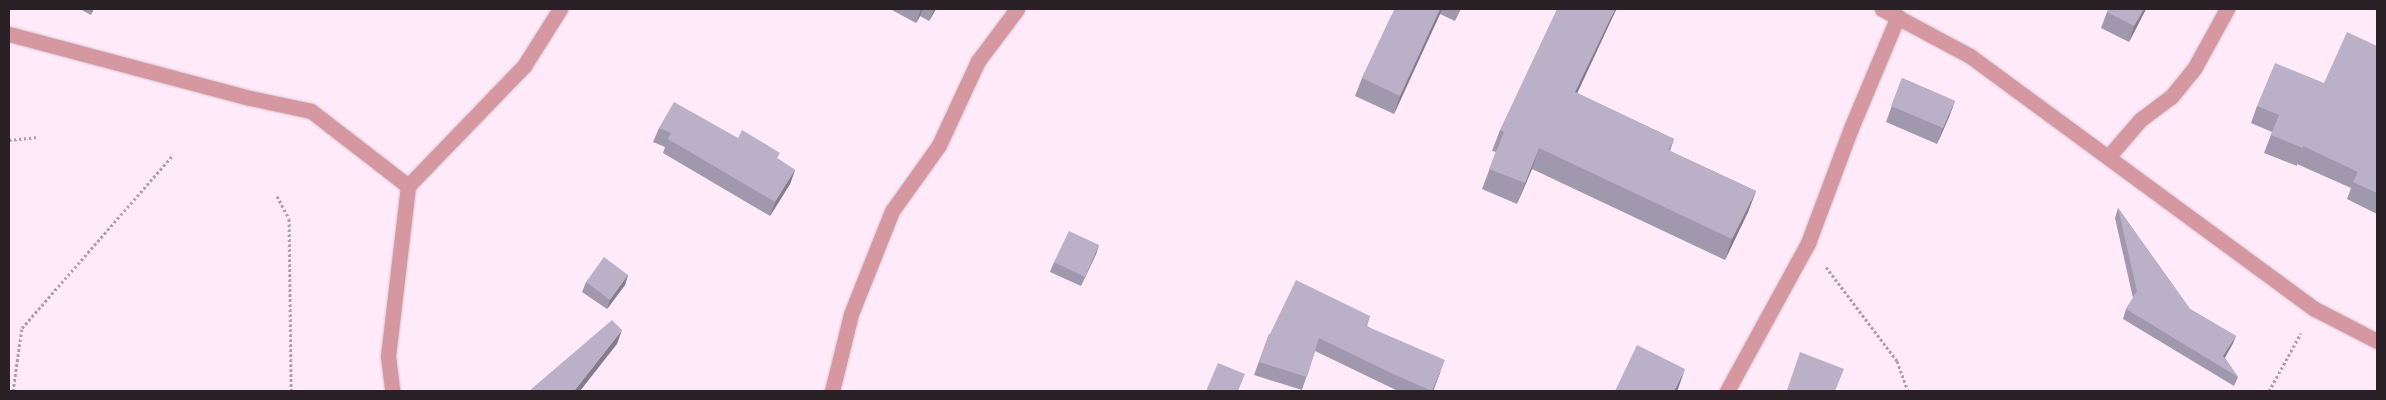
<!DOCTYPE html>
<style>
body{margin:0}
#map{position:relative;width:2386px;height:400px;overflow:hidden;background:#feeaf8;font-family:Poppins,sans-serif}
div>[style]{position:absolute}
.path>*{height:3px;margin-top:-1.5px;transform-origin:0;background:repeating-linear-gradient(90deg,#ae9faa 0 2.5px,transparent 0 5px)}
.roads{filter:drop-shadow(0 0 1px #d8c6d2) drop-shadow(0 0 1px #d8c6d2)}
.street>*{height:15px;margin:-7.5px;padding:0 7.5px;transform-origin:7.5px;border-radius:7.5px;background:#d598a1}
.wall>*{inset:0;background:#a098ac}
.shaded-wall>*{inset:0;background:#827c8c}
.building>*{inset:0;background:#bab1c8}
span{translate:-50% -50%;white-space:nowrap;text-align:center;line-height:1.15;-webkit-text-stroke:4px #feeaf8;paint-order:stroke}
.frame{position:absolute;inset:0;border:10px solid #2a2127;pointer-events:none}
</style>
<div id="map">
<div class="path">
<div style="left:9px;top:140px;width:29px;rotate:-6deg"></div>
<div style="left:277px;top:196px;width:26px;rotate:62deg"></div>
<div style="left:289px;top:219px;width:172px;rotate:89.3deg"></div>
<div style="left:1826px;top:267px;width:118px;rotate:52.9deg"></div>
<div style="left:1897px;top:361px;width:32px;rotate:70deg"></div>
<div style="left:13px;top:391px;width:64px;rotate:-81.9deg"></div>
<div style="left:22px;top:328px;width:230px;rotate:-48.9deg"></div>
<div style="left:2269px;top:391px;width:66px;rotate:-61.1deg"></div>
</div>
<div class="roads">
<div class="street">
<div style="left:1882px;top:9px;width:100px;rotate:28.1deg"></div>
<div style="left:1970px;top:56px;width:428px;rotate:36.3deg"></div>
<div style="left:2315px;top:309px;width:70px;rotate:27.3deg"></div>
<div style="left:9px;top:34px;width:249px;rotate:14.9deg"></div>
<div style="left:250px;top:98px;width:62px;rotate:12deg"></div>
<div style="left:311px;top:111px;width:123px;rotate:37.7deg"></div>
<div style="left:408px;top:186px;width:171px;rotate:96.7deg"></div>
<div style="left:388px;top:356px;width:35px;rotate:83deg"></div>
<div style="left:2109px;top:156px;width:48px;rotate:-49.3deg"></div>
<div style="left:2140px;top:120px;width:39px;rotate:-37deg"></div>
<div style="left:2171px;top:97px;width:38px;rotate:-51deg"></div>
<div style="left:2195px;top:67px;width:66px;rotate:-61.1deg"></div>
<div style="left:408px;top:186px;width:167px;rotate:-46deg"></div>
<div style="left:524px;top:66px;width:67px;rotate:-57.7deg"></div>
<div style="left:832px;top:391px;width:79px;rotate:-76.1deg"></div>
<div style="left:851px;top:314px;width:111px;rotate:-68.3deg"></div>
<div style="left:892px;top:211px;width:81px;rotate:-54.5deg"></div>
<div style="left:939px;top:145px;width:93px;rotate:-65.1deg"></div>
<div style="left:978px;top:61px;width:65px;rotate:-53.1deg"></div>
<div style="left:1727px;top:391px;width:169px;rotate:-61.3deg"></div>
<div style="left:1808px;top:243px;width:123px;rotate:-69.5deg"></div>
<div style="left:1851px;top:128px;width:121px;rotate:-67.2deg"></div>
</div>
</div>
<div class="wall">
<div style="clip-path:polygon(80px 9px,94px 9px,91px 15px)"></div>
<div style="clip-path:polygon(890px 9px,936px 9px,929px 21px,920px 16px,916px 23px)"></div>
<div style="clip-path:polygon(1395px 9px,1461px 9px,1455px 21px,1440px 14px,1394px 114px,1355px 96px,1362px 78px)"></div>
<div style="clip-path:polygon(2146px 9px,2129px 42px,2101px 28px,2107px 12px)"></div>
<div style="clip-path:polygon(1615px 12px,1577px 93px,1674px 139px,1670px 151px,1756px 191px,1748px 212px,1725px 260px,1532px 169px,1517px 204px,1482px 189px,1496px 152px,1492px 151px,1500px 130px)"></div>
<div style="clip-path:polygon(2377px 46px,2377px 214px,2347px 199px,2351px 188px,2297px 164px,2297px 166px,2264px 153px,2272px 132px,2251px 123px,2257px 106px,2324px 83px)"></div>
<div style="clip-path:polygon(1902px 78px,1955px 101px,1949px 117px,1937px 144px,1886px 122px)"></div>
<div style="clip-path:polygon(659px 128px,738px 138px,778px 159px,795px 170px,790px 184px,770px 216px,663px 153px,665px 147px,653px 142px)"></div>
<div style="clip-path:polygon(2118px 208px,2190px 309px,2236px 336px,2232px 345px,2225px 358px,2238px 377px,2234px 386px,2123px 319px,2126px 309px,2133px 298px,2115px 218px)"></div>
<div style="clip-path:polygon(1099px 245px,1096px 254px,1081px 286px,1050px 272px,1054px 262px)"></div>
<div style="clip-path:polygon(628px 275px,625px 285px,607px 309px,582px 292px,586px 282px)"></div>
<div style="clip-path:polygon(1370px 316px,1367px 326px,1440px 373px,1433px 391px,1398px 391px,1315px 351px,1302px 390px,1254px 375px,1269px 334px,1270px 334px)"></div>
</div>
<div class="shaded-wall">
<div style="clip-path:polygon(921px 9px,923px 9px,920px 16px,916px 23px)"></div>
<div style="clip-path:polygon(934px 9px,936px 9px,929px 21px)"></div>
<div style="clip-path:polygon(1440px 9px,1442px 9px,1440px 14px,1394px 114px,1400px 96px)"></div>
<div style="clip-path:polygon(1615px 9px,1617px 9px,1615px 12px,1568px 113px,1575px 92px)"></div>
<div style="clip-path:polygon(2144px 9px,2146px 9px,2129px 42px,2134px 26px)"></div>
<div style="clip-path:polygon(1955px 101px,1949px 117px,1937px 144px,1943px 128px)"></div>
<div style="clip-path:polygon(1539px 148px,1532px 169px,1517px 204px,1525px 183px)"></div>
<div style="clip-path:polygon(795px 170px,790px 184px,770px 216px,775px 202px)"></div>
<div style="clip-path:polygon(1756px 191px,1748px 212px,1725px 260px,1732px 239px)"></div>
<div style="clip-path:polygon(1099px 245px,1096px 254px,1081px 286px,1085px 277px)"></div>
<div style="clip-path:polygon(628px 275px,625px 285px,607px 309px,610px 300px)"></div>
<div style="clip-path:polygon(622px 330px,617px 344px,580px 391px,574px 391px)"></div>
<div style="clip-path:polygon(2236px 336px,2232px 345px,2220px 365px,2223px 356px)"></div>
<div style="clip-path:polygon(1445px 360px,1440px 373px,1433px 391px,1432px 391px)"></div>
<div style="clip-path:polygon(1685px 369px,1678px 389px,1677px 391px,1674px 391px)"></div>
</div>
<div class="building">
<div style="clip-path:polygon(1395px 9px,1440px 9px,1400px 96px,1362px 78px,1390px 18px)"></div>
<div style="clip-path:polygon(1557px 9px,1615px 9px,1575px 92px,1674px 139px,1668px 150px,1756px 191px,1732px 239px,1539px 148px,1525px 183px,1489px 169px,1504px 132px,1500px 130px)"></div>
<div style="clip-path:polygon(2108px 9px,2144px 9px,2134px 26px,2107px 12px)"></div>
<div style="clip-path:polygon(2347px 32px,2377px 46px,2377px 193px,2353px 182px,2358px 172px,2303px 146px,2303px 148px,2271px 135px,2279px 115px,2257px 106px,2275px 63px,2324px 83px)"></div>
<div style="clip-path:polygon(1902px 78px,1955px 101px,1943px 128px,1891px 106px)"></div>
<div style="clip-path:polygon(674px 102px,738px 138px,742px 130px,780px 153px,777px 158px,795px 170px,775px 202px,668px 139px,671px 133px,659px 128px)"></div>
<div style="clip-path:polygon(2118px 208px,2190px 309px,2236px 336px,2223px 356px,2238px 377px,2126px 309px,2137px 291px)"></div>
<div style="clip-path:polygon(1069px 231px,1099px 245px,1085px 277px,1054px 262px)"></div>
<div style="clip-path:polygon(604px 257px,628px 275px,610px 300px,586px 282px)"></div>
<div style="clip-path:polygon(1296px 280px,1370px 316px,1366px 326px,1445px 360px,1432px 391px,1393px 374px,1319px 338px,1307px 377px,1259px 362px,1269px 334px,1270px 334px)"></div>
<div style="clip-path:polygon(612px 320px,622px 330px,574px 391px,529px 391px)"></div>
<div style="clip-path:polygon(1637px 345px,1685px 369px,1674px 391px,1615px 391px)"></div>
<div style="clip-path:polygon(1800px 352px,1844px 369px,1835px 391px,1789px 391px,1787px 390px)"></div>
<div style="clip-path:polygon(1218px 363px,1245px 374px,1238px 391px,1206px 391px)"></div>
</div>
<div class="frame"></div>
</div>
